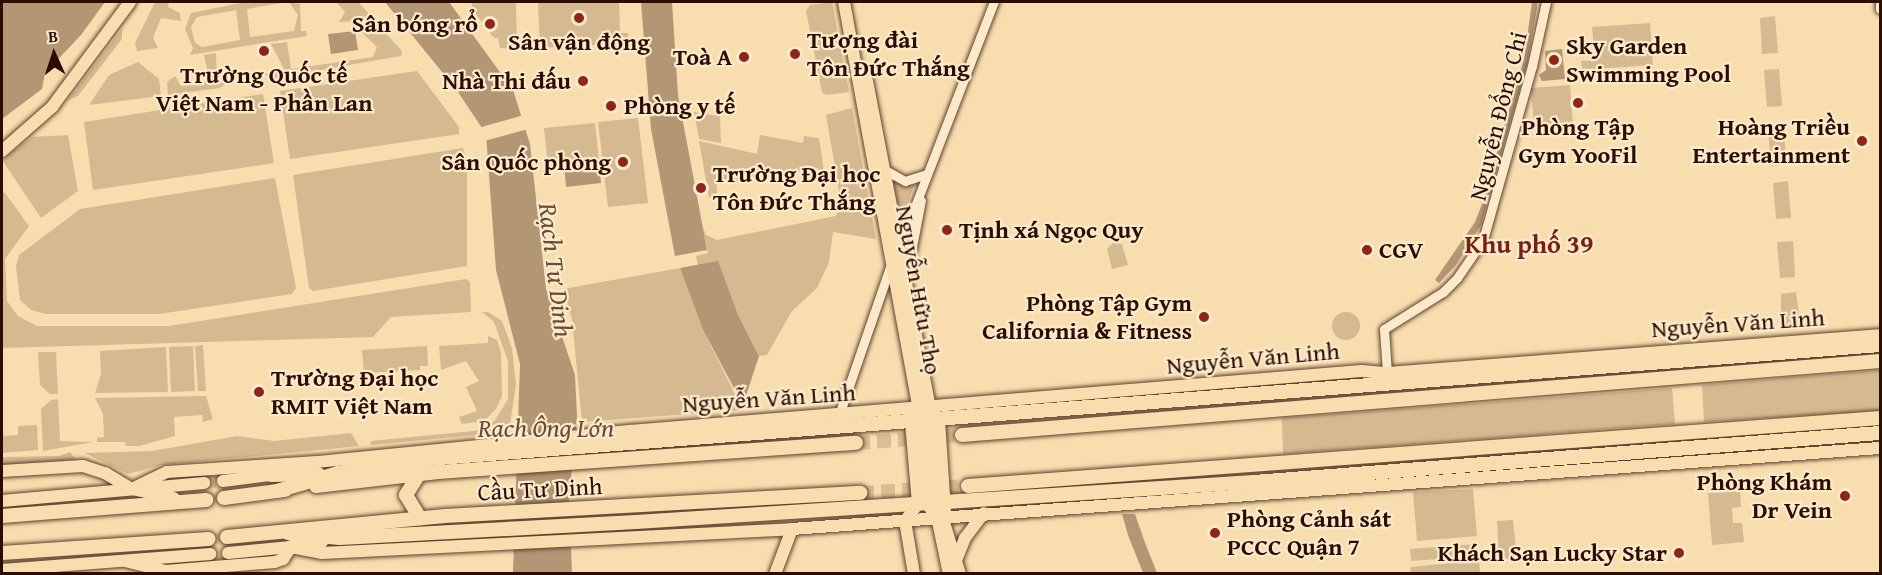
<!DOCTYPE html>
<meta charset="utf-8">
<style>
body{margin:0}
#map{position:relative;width:1882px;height:575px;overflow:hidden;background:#f8ddae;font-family:"Gentium Book Plus",serif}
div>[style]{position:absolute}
.green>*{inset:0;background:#d5ba91}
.round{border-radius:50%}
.water>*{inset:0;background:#b39674}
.pier>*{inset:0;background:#f8ddae}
.major-tunnel>*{height:12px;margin-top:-6px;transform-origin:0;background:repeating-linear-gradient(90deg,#d9be94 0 12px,transparent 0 18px)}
.highway-tunnel>*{height:14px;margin-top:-7px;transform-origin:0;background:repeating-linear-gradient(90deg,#d9be94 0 14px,transparent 0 21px)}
.roads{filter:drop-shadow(0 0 2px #5f412e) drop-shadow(0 0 2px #5f412e)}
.minor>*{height:9px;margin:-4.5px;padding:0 4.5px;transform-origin:4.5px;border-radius:4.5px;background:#fae9ca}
.major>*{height:12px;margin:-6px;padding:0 6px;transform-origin:6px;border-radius:6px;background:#f8ddae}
.highway>*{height:14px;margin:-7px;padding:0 7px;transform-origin:7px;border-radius:7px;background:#f8ddae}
.dots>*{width:16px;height:16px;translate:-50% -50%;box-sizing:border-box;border:3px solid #fae9ca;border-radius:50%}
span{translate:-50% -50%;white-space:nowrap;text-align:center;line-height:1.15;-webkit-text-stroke:4.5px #fae9ca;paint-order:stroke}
.poi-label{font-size:24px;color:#2c0d03;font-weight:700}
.right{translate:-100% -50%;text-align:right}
.left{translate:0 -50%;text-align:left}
.street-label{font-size:24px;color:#2c0d03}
.neighbourhood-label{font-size:26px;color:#7a1f14;font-weight:700}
.water-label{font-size:26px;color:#694b36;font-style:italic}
.frame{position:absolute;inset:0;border:3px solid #2c0d03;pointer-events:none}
.north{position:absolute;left:24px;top:24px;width:60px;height:60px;-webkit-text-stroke:4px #fae9ca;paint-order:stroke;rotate:357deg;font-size:16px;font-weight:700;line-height:24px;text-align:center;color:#2c0d03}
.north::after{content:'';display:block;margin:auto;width:21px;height:27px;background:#2c0d03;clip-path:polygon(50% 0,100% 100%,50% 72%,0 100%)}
</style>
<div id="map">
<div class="green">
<div style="clip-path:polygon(155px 2px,169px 2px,168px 7px,180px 13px,181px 21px,161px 18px,153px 38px,158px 48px,137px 51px,135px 43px)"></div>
<div style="clip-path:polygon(evenodd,246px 2px,286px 2px,247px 9px,250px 37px,294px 31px,298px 15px,289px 2px,300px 4px,301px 31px,306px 31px,307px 36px,190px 55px,193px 48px,185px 29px,191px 13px,246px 2px,236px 10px,240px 40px,202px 47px,195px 43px,191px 27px,197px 17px,236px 10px)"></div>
<div style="clip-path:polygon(336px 2px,358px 2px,369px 14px,359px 21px,339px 22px,345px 12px)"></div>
<div style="clip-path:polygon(472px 2px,516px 2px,517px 49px,500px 48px,498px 38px,494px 38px,472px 9px)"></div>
<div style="clip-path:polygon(538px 2px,619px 2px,620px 33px,628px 33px,629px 43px,540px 48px)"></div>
<div style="clip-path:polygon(832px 2px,849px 92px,826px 95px,822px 92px,806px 11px,810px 5px)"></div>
<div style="clip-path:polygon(1775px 16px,1778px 53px,1762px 54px,1760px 18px)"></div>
<div style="clip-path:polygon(1650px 23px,1653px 65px,1582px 70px,1581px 61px,1595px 60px,1592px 27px)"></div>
<div style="clip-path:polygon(360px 24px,379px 26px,402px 51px,401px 56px,274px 78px,262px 74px,285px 71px,271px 44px,287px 42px,291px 69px,373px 57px,377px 47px,354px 25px)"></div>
<div style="clip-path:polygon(122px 29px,122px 39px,78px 96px,68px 100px)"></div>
<div style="clip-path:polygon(216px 53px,217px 81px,233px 79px,220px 88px,168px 95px,167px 82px,175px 76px,181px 86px,210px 82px,204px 55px)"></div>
<div style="clip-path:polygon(138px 62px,159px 79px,161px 96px,89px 105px,109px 75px)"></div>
<div style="clip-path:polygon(1779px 69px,1782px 106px,1767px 107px,1764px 70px)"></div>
<div style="clip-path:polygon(417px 71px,459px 127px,459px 134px,290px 159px,280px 91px)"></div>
<div style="clip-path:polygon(1570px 85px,1573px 124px,1534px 127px,1531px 88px)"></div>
<div style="clip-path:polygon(263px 94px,274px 163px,93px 190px,84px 122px)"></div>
<div style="clip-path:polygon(852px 108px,876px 239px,833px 232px,829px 262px,817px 288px,792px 311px,767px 355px,759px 356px,738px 315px,698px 265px,696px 256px,708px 253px,703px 227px,706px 235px,717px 240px,836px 216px,841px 202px,826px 115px)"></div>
<div style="clip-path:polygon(694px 112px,720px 116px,721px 143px,699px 139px)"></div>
<div style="clip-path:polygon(638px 118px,648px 203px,608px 207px,598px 122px)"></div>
<div style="clip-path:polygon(595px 123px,599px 161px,548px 166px,544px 128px)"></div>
<div style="clip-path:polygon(1784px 128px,1786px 165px,1771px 166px,1768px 130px)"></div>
<div style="clip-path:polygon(68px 135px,78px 191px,41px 218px,2px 160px,32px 137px)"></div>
<div style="clip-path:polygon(760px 135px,803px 143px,804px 136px,819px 138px,825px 178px,821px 179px,818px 168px,747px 182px,717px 178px,717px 193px,709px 198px,699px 141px,757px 154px)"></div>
<div style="clip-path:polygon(463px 148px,467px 162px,467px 266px,313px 291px,309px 288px,293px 175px)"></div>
<div style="clip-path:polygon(275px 178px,296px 288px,292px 294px,159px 314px,46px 314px,31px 310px,20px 300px,16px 266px,19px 255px,80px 209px)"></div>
<div style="clip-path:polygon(1788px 181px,1791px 218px,1776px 219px,1773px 183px)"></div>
<div style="clip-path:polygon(893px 182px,914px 185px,901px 223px)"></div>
<div style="clip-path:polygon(2px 189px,29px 226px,5px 259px,7px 301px,18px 316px,37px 326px,169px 326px,466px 279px,470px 282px,471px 312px,391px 317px,373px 337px,2px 348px)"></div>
<div style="clip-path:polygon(1793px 241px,1795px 277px,1780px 278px,1777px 242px)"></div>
<div style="clip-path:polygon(1114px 242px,1122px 244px,1128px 265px,1112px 269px,1107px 249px)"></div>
<div style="clip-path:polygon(680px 268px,703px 330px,743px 410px,582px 422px,572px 319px,563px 289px)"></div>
<div style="clip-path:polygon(1796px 292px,1801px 329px,1781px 330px,1781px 294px)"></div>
<div style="clip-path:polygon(482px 312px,488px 312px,502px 321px,512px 348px,516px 384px,509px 432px,371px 445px,371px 441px,483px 430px,495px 420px,508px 399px,508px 361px,494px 322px)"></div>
<div class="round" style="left:1332px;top:312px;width:28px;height:28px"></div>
<div style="clip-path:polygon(488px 336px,497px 340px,501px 352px,502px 396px,496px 409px,484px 421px,462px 424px,459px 417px,477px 411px,466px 387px,479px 381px,466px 361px,441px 370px,439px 346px,488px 343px)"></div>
<div style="clip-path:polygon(203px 345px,206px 391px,198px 391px,195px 346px)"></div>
<div style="clip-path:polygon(193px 346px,195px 391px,171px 392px,169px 347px)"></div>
<div style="clip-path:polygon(427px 346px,428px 366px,420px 366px,420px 370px,364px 373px,362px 350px)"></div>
<div style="clip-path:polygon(166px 347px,168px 392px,95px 393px,101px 374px,100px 351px)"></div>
<div style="clip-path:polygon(38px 352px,56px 352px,58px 394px,50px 394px,40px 385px)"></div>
<div style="clip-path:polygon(1880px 370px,1880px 411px,1704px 422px,1702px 385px)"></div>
<div style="clip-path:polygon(1672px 388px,1675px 424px,1283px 454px,1282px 418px)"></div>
<div style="clip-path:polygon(206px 396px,213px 419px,203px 422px,202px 415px,174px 417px,175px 436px,139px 446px,126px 446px,125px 442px,97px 442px,97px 438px,104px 437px,103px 414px,95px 398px)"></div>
<div style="clip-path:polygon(58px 399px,60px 441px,93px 442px,43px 451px,41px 409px,51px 400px)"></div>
<div style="clip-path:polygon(37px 425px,38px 450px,2px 453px,2px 436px,18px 435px,18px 426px)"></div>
<div style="clip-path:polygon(351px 433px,359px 446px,162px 465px,128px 474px,85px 453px,152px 451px,237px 436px,274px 441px)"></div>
<div style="clip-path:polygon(70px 452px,77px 461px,2px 467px,2px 457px,59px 456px)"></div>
<div style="clip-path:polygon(1473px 489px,1477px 536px,1417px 541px,1413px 492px)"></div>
<div style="clip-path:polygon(1740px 491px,1741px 507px,1732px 508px,1733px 523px,1742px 523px,1744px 542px,1712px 545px,1708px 493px)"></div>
<div style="clip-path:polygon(1513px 520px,1517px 558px,1499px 560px,1497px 521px)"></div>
<div style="clip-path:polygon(1477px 544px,1478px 556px,1411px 561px,1410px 549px)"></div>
<div style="clip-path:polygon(1479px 560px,1480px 573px,1410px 573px,1411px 567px)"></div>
</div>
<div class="water">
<div style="clip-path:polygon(2px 2px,105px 2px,81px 35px,45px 73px,42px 89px,2px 119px)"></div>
<div style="clip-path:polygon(385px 2px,449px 2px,513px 90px,530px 144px,546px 289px,575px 375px,577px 417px,569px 498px,572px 573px,513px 573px,520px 364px,496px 270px,486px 134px,456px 89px)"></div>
<div style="clip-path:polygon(641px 2px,672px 2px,678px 95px,707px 250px,675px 256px,651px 129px)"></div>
<div style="clip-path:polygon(1532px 2px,1537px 2px,1537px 8px,1527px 64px,1481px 225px,1456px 265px,1439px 283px,1435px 280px,1475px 222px,1482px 204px,1524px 59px)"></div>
<div style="clip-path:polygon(355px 31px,358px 50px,331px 54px,328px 34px)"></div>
<div style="clip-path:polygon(1562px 49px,1565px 79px,1542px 81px,1539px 75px,1546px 70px,1545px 51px)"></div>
<div style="clip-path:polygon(599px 161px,601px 183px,566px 187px,564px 165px)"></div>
<div style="clip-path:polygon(718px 261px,738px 315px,759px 356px,743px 405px,703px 330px,680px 268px)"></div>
<div style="clip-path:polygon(1135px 514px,1144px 540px,1157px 573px,1143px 573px,1128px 535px,1122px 514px)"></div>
</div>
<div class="pier">
<div style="clip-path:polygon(524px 115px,528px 129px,484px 141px,478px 128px)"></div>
</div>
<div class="major-tunnel">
<div style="left:204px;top:483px;width:19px;rotate:-6deg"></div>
</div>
<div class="highway-tunnel">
<div style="left:856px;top:443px;width:106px;rotate:-4.3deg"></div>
<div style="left:860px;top:493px;width:108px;rotate:-3.7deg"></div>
</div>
<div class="roads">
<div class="minor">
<div style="left:1880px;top:2px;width:7px;rotate:90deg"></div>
<div style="left:885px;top:170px;width:23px;rotate:29deg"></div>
<div style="left:905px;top:181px;width:22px;rotate:-18deg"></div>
<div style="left:900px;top:245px;width:261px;rotate:-68.9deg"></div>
<div style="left:906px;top:278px;width:79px;rotate:-79.1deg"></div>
<div style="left:1387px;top:373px;width:44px;rotate:-93.9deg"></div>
<div style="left:1384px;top:329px;width:70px;rotate:-32.1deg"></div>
<div style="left:1443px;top:292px;width:20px;rotate:-45deg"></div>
<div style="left:1457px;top:278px;width:46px;rotate:-55.6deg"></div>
<div style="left:1483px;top:240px;width:181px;rotate:-74.3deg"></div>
<div style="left:1532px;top:66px;width:66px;rotate:-77.7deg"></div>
<div style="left:839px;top:415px;width:160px;rotate:-71deg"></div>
</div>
<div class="major">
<div style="left:844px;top:2px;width:414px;rotate:79.6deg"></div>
<div style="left:919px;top:409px;width:95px;rotate:85.2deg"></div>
<div style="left:927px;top:504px;width:16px;rotate:52deg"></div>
<div style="left:937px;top:517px;width:58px;rotate:78.1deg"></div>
<div style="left:867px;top:81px;width:333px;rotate:79.1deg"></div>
<div style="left:930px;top:408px;width:95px;rotate:85.2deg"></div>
<div style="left:938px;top:503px;width:74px;rotate:72.8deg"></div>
<div style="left:2px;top:151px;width:67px;rotate:-41.3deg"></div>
<div style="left:52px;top:107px;width:131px;rotate:-53.4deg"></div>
<div style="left:934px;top:413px;width:9px;rotate:54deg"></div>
<div style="left:939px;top:420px;width:90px;rotate:86.2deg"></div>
<div style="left:2px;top:471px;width:81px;rotate:-3.5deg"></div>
<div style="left:83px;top:466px;width:23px;rotate:18deg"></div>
<div style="left:105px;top:473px;width:31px;rotate:31deg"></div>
<div style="left:132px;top:489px;width:43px;rotate:12.1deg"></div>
<div style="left:223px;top:481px;width:55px;rotate:-7.3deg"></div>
<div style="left:132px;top:489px;width:39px;rotate:-26deg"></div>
<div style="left:167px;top:472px;width:150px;rotate:-3.8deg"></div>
<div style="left:317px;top:462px;width:315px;rotate:-5.7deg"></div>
<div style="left:630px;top:431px;width:734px;rotate:-4.69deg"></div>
<div style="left:1362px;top:371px;width:25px;rotate:5deg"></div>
<div style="left:1387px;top:373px;width:494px;rotate:-4.4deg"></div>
<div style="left:2px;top:501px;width:203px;rotate:-5.1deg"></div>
<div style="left:228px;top:553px;width:63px;rotate:-5.4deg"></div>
<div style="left:291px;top:547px;width:32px;rotate:11deg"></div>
<div style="left:322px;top:553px;width:471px;rotate:-2.9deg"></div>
<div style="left:792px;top:529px;width:1091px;rotate:-4.26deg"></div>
<div style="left:957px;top:558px;width:22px;rotate:-68deg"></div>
<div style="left:965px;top:538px;width:31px;rotate:-53deg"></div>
<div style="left:125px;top:561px;width:41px;rotate:14deg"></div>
<div style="left:165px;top:571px;width:110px;rotate:-4.7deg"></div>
<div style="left:275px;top:562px;width:9px;rotate:-21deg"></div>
<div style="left:283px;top:559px;width:14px;rotate:-56deg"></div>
<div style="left:2px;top:570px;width:209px;rotate:-4.4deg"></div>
<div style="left:775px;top:574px;width:48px;rotate:-69.3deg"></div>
<div style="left:914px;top:574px;width:54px;rotate:-99.6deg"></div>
<div style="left:905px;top:521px;width:21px;rotate:-53deg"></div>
<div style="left:918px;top:504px;width:82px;rotate:-94.9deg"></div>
<div style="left:911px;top:422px;width:11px;rotate:-56deg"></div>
</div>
<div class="highway">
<div style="left:962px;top:435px;width:921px;rotate:-4.61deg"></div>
<div style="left:419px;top:474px;width:25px;rotate:122deg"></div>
<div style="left:406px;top:495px;width:27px;rotate:59deg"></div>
<div style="left:271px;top:475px;width:47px;rotate:-1.2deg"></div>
<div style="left:316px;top:486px;width:123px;rotate:-6.5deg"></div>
<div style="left:438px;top:472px;width:419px;rotate:-4deg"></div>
<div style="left:968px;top:486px;width:915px;rotate:-4.26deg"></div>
<div style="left:277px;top:491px;width:64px;rotate:-16.4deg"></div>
<div style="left:338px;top:473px;width:101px;rotate:-8.5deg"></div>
<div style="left:438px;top:458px;width:1446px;rotate:-4.48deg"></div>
<div style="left:224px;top:498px;width:62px;rotate:-7.5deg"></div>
<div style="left:2px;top:516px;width:205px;rotate:-4.5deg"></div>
<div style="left:288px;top:533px;width:52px;rotate:5.5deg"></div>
<div style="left:340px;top:538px;width:296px;rotate:-3.1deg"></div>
<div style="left:636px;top:522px;width:619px;rotate:-3.7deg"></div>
<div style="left:1254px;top:482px;width:628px;rotate:-4.48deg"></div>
<div style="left:227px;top:537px;width:219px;rotate:-5.5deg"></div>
<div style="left:445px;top:516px;width:416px;rotate:-3.2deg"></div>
<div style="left:291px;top:547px;width:31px;rotate:-11deg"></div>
<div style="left:2px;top:553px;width:207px;rotate:-3.9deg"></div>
</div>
</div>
<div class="dots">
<div style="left:579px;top:18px;background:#8f2418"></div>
<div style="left:490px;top:24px;background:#8f2418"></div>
<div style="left:264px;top:51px;background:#8f2418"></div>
<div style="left:795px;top:54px;background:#8f2418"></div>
<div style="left:744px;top:57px;background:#8f2418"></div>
<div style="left:1554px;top:60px;background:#8f2418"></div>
<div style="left:583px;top:81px;background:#8f2418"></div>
<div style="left:1578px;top:103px;background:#8f2418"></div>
<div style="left:611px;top:106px;background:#8f2418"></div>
<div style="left:1862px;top:141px;background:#8f2418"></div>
<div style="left:623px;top:162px;background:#8f2418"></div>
<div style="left:701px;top:188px;background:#8f2418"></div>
<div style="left:947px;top:230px;background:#8f2418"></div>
<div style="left:1367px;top:250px;background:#8f2418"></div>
<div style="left:1204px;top:317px;background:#8f2418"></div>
<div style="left:259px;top:392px;background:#8f2418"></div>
<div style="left:1845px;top:496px;background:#8f2418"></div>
<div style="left:1215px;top:533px;background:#8f2418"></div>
<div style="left:1679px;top:553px;background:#8f2418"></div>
</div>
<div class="poi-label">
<span class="right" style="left:478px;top:24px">Sân bóng rổ</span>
<span class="left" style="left:807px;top:54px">Tượng đài<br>Tôn Đức Thắng</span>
<span style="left:579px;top:42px">Sân vận động</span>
<span class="left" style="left:1566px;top:60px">Sky Garden<br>Swimming Pool</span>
<span class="right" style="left:732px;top:57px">Toà A</span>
<span style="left:264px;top:89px">Trường Quốc tế<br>Việt Nam - Phần Lan</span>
<span class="right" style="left:571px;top:81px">Nhà Thi đấu</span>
<span class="left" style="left:624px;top:106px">Phòng y tế</span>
<span style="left:1578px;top:141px">Phòng Tập<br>Gym YooFil</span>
<span class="right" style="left:1850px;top:141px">Hoàng Triều<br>Entertainment</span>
<span class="right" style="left:611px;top:162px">Sân Quốc phòng</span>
<span class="left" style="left:713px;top:188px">Trường Đại học<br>Tôn Đức Thắng</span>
<span class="left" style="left:959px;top:230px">Tịnh xá Ngọc Quy</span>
<span class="left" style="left:1379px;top:250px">CGV</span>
<span class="right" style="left:1192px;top:317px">Phòng Tập Gym<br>California &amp; Fitness</span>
<span class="left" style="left:271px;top:392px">Trường Đại học<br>RMIT Việt Nam</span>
<span class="right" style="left:1832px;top:496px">Phòng Khám<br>Dr Vein</span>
<span class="left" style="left:1227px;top:533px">Phòng Cảnh sát<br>PCCC Quận 7</span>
<span class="right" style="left:1667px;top:553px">Khách Sạn Lucky Star</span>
</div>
<div class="street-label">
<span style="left:1498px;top:116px;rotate:-76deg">Nguyễn Đổng Chi</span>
<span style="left:919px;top:290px;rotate:80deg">Nguyễn Hữu Thọ</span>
<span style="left:1738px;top:323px;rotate:-4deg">Nguyễn Văn Linh</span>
<span style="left:1253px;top:358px;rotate:-5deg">Nguyễn Văn Linh</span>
<span style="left:769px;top:398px;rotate:-4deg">Nguyễn Văn Linh</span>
<span style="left:540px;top:489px;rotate:-3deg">Cầu Tư Dinh</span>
</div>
<div class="neighbourhood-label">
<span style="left:1529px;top:244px">Khu phố 39</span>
</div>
<div class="water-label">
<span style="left:556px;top:270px;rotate:83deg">Rạch Tư Dinh</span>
<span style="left:546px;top:428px">Rạch Ông Lớn</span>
</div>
<div class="frame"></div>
<div class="north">B</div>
</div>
